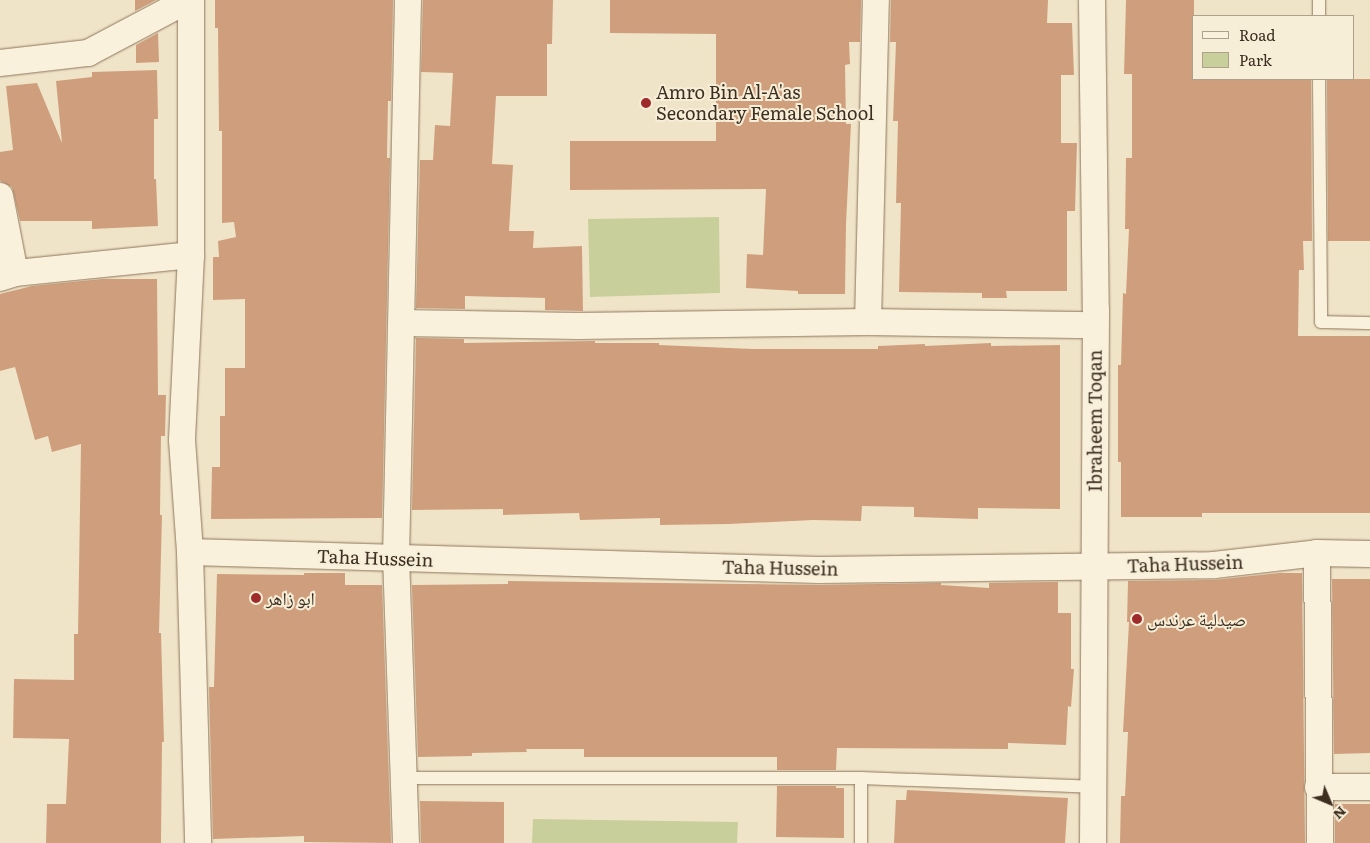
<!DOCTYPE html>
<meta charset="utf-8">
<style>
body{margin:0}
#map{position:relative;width:1370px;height:843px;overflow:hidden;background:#f0e4c8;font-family:Literata,"Noto Naskh Arabic",serif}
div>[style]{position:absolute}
.green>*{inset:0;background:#c9cf9b}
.building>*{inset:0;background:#cf9f7d}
.roads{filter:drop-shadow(0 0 1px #8d765c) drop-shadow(0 0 1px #8d765c)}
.lane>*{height:12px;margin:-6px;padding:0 6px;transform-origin:6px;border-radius:6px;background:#faf1dc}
.street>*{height:26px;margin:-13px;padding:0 13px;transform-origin:13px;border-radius:13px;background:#faf1dc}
.dots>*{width:14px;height:14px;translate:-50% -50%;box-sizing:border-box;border:2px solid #f7eed8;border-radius:50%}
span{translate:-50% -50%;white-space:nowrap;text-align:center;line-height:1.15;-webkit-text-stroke:4px #f7eed8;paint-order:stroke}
.poi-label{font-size:18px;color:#3d2e20}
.left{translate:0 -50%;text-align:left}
.street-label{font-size:18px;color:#3d2e20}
.legend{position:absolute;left:1192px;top:15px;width:162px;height:65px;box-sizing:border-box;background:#f7eed8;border:1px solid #ada18e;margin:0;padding:6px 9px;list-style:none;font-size:15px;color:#3d2e20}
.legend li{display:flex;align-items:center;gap:10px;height:25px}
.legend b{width:25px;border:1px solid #ada18e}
.north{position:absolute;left:1305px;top:778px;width:50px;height:50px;-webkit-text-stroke:4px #f7eed8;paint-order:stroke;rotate:135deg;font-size:14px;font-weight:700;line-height:20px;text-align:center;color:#3d2e20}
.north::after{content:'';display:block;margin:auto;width:18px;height:22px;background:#3d2e20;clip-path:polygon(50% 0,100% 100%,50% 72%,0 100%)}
</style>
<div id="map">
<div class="green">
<div style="clip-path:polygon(719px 217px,720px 293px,590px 297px,588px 219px)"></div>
<div style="clip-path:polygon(533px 819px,738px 822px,737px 843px,532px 843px)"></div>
</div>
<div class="building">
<div style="clip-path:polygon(135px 0,156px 0,135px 11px)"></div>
<div style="clip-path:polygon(215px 0,393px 0,391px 101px,388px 101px,387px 158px,390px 158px,382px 518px,211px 519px,212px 467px,220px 467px,220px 416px,225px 416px,225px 368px,245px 368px,245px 299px,213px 300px,213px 257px,219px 257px,218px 241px,236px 237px,234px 222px,222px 223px,222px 131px,219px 131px,218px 28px,215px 28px)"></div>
<div style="clip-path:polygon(423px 0,553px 0,552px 44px,547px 44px,547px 96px,496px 96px,492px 164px,513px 165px,509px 231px,534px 231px,533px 248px,582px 246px,583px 311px,545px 310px,545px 298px,465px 296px,465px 309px,416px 308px,420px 160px,433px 160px,435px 125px,450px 126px,453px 73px,421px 72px)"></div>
<div style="clip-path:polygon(610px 0,861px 0,860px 42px,849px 42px,850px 64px,845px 65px,846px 124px,851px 124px,846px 224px,845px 294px,798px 294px,798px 291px,746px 288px,747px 254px,763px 255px,766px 189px,570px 190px,570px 141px,716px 141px,716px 34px,610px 33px)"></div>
<div style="clip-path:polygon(891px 0,1048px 0,1047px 23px,1072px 23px,1074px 75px,1061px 75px,1061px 143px,1077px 143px,1075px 211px,1067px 211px,1067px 291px,1006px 291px,1007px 298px,982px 298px,982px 293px,899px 292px,901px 203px,896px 203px,898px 121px,893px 121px,896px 42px,890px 42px)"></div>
<div style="clip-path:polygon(1126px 0,1194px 0,1194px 79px,1311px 79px,1312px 241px,1303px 241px,1304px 270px,1299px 270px,1298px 336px,1370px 336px,1370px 513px,1202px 513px,1202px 517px,1121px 517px,1121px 462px,1118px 462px,1118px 365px,1121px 365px,1123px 293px,1126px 294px,1129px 229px,1125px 229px,1126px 158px,1132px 158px,1132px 74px,1124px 74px)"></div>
<div style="clip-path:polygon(158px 33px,159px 62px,136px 63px,136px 45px)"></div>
<div style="clip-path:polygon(157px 70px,158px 119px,154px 119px,154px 179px,156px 179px,158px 226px,92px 229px,92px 221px,20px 221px,12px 187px,0 181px,0 152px,13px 150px,6px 86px,37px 83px,62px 143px,56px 81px,92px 77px,92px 72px)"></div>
<div style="clip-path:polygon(1327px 79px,1370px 79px,1370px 241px,1328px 241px)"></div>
<div style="clip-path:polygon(103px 279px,157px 279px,158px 395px,166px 395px,165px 436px,161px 436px,160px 515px,162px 515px,159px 633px,161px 633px,164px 742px,162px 742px,161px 843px,46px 843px,47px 804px,66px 804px,69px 739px,13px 738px,14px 679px,74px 680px,74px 634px,78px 634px,81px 444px,52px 452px,48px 436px,35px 440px,15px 367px,0 371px,0 294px,32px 286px)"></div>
<div style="clip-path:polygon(416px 338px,464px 339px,464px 343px,595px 341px,595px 343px,659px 343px,659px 345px,753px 349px,878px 349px,878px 346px,925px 344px,925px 346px,991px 343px,991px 346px,1060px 345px,1060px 509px,978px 508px,978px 519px,914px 517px,914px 507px,862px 506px,861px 521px,813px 520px,729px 524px,660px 525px,660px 518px,580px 520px,579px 513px,503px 515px,503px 509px,412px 510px)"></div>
<div style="clip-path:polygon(304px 573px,345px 573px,345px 585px,382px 585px,391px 843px,304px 842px,304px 836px,213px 839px,209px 687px,214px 687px,217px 574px,304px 575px)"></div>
<div style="clip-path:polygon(1279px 573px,1302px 573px,1305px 843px,1120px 843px,1121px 796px,1125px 796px,1128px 732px,1123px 732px,1129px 622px,1127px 622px,1128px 581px,1214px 580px)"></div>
<div style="clip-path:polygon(1332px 579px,1370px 579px,1370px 753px,1334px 754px)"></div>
<div style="clip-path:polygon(508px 581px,819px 585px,941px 583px,941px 585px,989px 588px,989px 583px,1058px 582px,1058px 613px,1071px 613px,1071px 669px,1074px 669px,1071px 707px,1068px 706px,1066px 745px,1008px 743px,1008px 749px,837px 748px,836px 770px,777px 770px,777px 757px,584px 757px,584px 749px,526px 749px,527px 752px,472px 753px,472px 756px,418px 757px,412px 585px,508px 584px)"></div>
<div style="clip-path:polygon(777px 786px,836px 786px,836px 788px,844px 788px,844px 838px,776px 837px)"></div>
<div style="clip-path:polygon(907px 790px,1068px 798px,1065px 843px,894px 843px,896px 800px,906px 800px)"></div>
<div style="clip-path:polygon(420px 801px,504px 802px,504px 843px,421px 843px)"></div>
<div style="clip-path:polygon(1335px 804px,1370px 804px,1370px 843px,1335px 843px)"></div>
</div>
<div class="roads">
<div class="lane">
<div style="left:1319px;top:0;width:16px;rotate:90deg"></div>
<div style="left:1319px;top:79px;width:243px;rotate:89.5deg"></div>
<div style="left:1321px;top:322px;width:49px;rotate:1.2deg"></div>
<div style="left:405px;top:778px;width:456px"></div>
<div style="left:861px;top:778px;width:231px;rotate:2.2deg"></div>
<div style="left:861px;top:843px;width:65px;rotate:-90deg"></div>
</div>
<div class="street">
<div style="left:191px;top:0;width:255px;rotate:90deg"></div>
<div style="left:191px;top:255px;width:185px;rotate:92.8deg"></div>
<div style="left:182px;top:440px;width:112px;rotate:85.9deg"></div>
<div style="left:190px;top:552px;width:291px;rotate:88.4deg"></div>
<div style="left:1092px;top:0;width:310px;rotate:89.3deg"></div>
<div style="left:1096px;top:310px;width:533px;rotate:90.32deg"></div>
<div style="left:0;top:63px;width:89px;rotate:-6.5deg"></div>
<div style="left:88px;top:53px;width:113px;rotate:-27.9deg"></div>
<div style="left:0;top:196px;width:78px;rotate:79deg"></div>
<div style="left:0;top:278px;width:16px;rotate:-18deg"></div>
<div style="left:15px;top:273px;width:177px;rotate:-5.8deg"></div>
<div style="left:868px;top:322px;width:322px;rotate:-88.6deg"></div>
<div style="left:402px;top:323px;width:176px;rotate:1deg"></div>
<div style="left:578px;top:326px;width:290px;rotate:-0.8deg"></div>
<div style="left:868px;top:322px;width:227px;rotate:0.8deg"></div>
<div style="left:190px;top:552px;width:629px;rotate:1.64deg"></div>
<div style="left:819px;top:570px;width:395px;rotate:-0.7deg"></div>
<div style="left:1214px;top:565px;width:104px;rotate:-6.6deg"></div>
<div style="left:1317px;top:553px;width:53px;rotate:1.1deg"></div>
<div style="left:1317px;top:553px;width:290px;rotate:89.4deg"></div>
<div style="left:1318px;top:787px;width:52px"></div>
<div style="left:406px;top:843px;width:284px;rotate:-92deg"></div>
<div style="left:396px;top:559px;width:559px;rotate:-88.77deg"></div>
</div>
</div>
<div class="dots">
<div style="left:646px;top:103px;background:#9e2a2b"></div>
<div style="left:256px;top:598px;background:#9e2a2b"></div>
<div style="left:1137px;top:619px;background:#9e2a2b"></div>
</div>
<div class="poi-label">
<span class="left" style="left:656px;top:103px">Amro Bin Al-A'as<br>Secondary Female School</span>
<span class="left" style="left:266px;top:598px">ابو زاهر</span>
<span class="left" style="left:1147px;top:619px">صيدلية عرندس</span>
</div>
<div class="street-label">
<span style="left:1095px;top:421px;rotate:-90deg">Ibraheem Toqan</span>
<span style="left:375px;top:558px;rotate:2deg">Taha Hussein</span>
<span style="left:1185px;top:564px;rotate:-2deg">Taha Hussein</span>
<span style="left:780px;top:568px;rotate:1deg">Taha Hussein</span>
</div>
<ul class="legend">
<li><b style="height:6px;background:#faf1dc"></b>Road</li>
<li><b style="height:14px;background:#c9cf9b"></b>Park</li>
</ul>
<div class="north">N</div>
</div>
